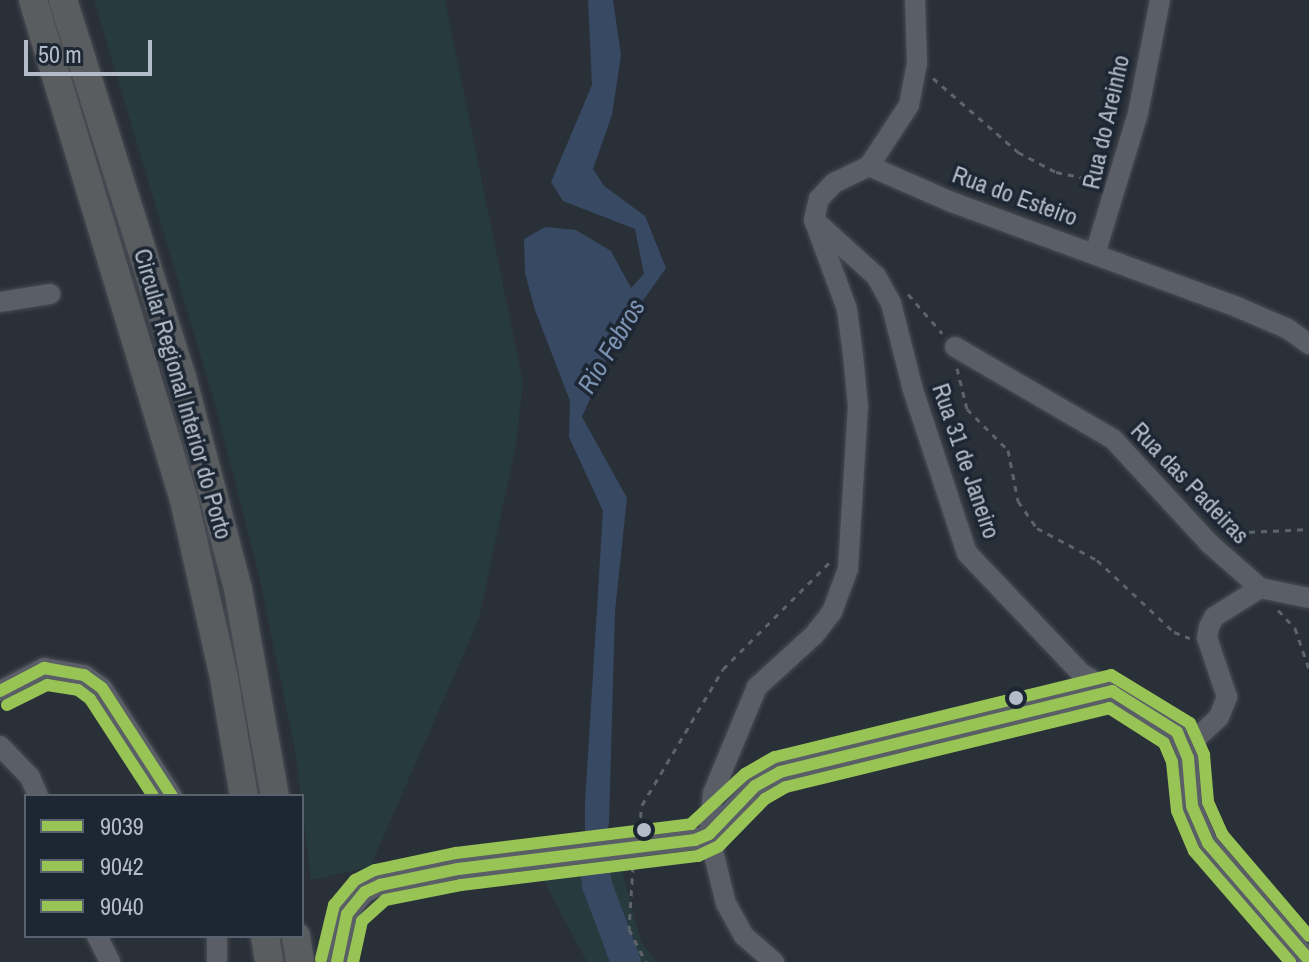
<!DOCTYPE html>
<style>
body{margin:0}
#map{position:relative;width:1309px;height:962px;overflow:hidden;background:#2a3038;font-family:"Archivo Narrow",sans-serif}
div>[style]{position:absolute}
.green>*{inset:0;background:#273a3e}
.water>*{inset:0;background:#384963}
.river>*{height:30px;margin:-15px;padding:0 15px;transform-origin:15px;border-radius:15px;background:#384963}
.path>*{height:3px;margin-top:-1.5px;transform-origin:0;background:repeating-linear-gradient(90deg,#5d636a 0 6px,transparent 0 12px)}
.roads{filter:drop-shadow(0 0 2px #484c53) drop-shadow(0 0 2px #484c53)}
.minor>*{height:20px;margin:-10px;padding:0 10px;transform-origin:10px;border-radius:10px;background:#5a5e66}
.highway>*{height:28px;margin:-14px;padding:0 14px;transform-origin:14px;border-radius:14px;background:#5a5d60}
.bus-1>*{height:12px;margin:-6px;padding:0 6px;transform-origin:6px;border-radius:6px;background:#98c455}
.bus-2>*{height:12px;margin:-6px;padding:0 6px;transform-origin:6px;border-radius:6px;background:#98c455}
.bus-3>*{height:12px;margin:-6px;padding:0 6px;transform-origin:6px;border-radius:6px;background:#98c455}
.dots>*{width:22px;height:22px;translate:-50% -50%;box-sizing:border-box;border:4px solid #1d2633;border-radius:50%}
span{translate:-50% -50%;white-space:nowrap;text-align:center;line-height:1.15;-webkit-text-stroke:7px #1d2633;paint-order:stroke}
.street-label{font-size:24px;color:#b4bcc9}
.water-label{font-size:26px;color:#7c92b1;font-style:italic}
.legend{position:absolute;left:24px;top:794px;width:280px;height:144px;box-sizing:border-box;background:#1d2633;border:2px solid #59626f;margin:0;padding:10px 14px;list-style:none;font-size:24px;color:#b4bcc9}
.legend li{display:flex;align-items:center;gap:16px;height:40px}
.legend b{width:40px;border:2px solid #59626f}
.scale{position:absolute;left:24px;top:40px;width:128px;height:36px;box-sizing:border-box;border:4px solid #b4bcc9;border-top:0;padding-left:10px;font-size:24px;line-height:28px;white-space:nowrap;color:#b4bcc9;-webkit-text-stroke:6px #1d2633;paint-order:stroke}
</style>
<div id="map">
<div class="green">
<div style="clip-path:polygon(94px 0,445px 0,523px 383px,516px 444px,479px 619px,370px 867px,311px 880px,295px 750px,259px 575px,214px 400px)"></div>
<div style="clip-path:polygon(612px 834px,641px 942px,656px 962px,587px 962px,527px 849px)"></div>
</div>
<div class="water">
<div style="clip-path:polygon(588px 0,613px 0,621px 55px,612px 115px,593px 169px,604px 186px,645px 216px,666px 268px,617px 337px,582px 417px,627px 498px,615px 611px,609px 823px,597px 885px,585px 838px,585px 803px,603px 511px,569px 437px,570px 401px,535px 310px,525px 273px,524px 239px,545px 227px,576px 230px,611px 251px,631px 288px,644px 274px,635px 229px,563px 201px,551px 182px,592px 85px)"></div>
</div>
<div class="river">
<div style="left:592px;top:845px;width:40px;rotate:82.9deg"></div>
<div style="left:597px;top:885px;width:82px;rotate:69.4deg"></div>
</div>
<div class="path">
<div style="left:933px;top:78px;width:113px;rotate:41deg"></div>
<div style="left:1018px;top:152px;width:43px;rotate:27.8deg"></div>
<div style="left:1056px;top:172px;width:44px;rotate:11.8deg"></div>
<div style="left:908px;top:294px;width:52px;rotate:48.9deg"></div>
<div style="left:957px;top:368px;width:42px;rotate:76.3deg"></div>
<div style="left:967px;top:409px;width:58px;rotate:45deg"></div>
<div style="left:1008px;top:450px;width:52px;rotate:78.9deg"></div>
<div style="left:1018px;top:501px;width:33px;rotate:55deg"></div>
<div style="left:1037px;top:528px;width:68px;rotate:28.1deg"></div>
<div style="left:1097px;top:560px;width:105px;rotate:43.1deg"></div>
<div style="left:1174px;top:632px;width:17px;rotate:21deg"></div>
<div style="left:1225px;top:533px;width:84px;rotate:-2.7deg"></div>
<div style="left:1278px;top:610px;width:25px;rotate:47deg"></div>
<div style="left:1295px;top:628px;width:43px;rotate:71.1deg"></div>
<div style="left:639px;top:829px;width:24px;rotate:-83deg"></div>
<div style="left:642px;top:805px;width:158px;rotate:-59.2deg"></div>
<div style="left:723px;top:669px;width:150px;rotate:-45deg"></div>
<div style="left:633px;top:866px;width:63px;rotate:93.6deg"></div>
<div style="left:629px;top:929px;width:37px;rotate:63deg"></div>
</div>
<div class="roads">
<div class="minor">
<div style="left:869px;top:166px;width:87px;rotate:23.6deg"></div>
<div style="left:949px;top:201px;width:307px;rotate:20.2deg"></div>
<div style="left:1237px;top:307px;width:56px;rotate:23.3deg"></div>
<div style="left:1288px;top:329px;width:26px;rotate:36deg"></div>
<div style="left:869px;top:166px;width:73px;rotate:-56.7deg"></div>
<div style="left:909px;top:105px;width:43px;rotate:-79.2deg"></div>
<div style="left:917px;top:63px;width:63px;rotate:-91.8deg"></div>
<div style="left:814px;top:220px;width:84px;rotate:42.1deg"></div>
<div style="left:876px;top:276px;width:31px;rotate:61deg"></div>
<div style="left:891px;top:303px;width:90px;rotate:75.8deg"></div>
<div style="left:913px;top:390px;width:172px;rotate:71.7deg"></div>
<div style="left:967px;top:553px;width:166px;rotate:46.5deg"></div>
<div style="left:1081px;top:673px;width:113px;rotate:31.6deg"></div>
<div style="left:1177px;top:732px;width:28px;rotate:67deg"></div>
<div style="left:1188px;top:758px;width:48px;rotate:85.2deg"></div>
<div style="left:1192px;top:806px;width:40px;rotate:66.6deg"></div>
<div style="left:1208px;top:843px;width:155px;rotate:49.2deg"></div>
<div style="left:1095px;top:254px;width:147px;rotate:-73deg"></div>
<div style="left:1138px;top:113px;width:115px;rotate:-79deg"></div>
<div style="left:0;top:302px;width:51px;rotate:-9.1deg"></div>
<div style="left:955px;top:347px;width:183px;rotate:30.2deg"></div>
<div style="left:1113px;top:439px;width:143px;rotate:47.3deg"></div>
<div style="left:1210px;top:544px;width:67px;rotate:41.3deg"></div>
<div style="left:1260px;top:588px;width:50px;rotate:11.5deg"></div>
<div style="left:0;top:691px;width:50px;rotate:-27.6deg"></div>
<div style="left:44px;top:668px;width:41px;rotate:9.9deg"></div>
<div style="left:84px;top:675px;width:22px;rotate:36deg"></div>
<div style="left:102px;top:688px;width:129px;rotate:57.1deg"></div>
<div style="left:0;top:746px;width:43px;rotate:45.9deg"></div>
<div style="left:30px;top:777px;width:21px;rotate:67deg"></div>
<div style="left:1186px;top:748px;width:45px;rotate:-43.2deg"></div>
<div style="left:1219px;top:717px;width:22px;rotate:-68deg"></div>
<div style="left:1227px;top:697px;width:62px;rotate:-108.7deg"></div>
<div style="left:1207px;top:638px;width:11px;rotate:-80deg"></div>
<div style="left:1209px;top:627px;width:11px;rotate:-63deg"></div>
<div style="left:1214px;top:617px;width:54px;rotate:-32.2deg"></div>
<div style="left:97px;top:936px;width:29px;rotate:63deg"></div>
<div style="left:217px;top:936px;width:26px;rotate:90deg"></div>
<div style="left:337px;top:962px;width:49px;rotate:-78.2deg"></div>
<div style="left:347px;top:914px;width:28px;rotate:-51deg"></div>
<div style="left:365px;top:892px;width:17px;rotate:-25deg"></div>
<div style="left:380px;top:885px;width:80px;rotate:-11.6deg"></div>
<div style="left:458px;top:869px;width:239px;rotate:-7deg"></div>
<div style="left:695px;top:840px;width:15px;rotate:-23deg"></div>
<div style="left:709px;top:834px;width:66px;rotate:-46.2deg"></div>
<div style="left:755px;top:786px;width:29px;rotate:-29deg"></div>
<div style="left:780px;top:772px;width:342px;rotate:-13.7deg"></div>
<div style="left:774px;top:962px;width:40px;rotate:-139deg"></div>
<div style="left:744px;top:936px;width:37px;rotate:-119deg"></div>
<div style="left:726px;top:904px;width:72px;rotate:-103.7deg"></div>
<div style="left:709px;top:834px;width:41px;rotate:-84.4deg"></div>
<div style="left:713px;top:793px;width:115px;rotate:-67.5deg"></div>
<div style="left:757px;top:687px;width:77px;rotate:-42.4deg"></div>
<div style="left:814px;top:635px;width:29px;rotate:-52deg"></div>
<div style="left:832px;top:612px;width:46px;rotate:-69.6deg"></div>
<div style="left:848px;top:569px;width:163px;rotate:-86.5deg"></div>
<div style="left:858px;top:406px;width:51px;rotate:-95.6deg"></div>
<div style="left:853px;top:355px;width:46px;rotate:-97.4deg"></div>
<div style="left:847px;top:309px;width:95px;rotate:-110.3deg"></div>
<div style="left:814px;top:220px;width:22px;rotate:-77deg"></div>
<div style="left:819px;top:199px;width:22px;rotate:-47deg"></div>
<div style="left:834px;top:183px;width:39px;rotate:-26deg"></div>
</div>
<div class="highway">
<div style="left:33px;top:0;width:522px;rotate:73.2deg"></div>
<div style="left:184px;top:500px;width:182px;rotate:77.3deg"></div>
<div style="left:224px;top:678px;width:120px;rotate:80.4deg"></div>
<div style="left:63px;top:0;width:395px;rotate:72.5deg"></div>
<div style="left:182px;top:377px;width:219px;rotate:75.2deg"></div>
<div style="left:238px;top:589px;width:210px;rotate:79.9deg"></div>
<div style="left:265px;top:936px;width:26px;rotate:81deg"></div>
<div style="left:296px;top:936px;width:26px;rotate:81deg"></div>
</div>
</div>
<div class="bus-1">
<div style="left:0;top:691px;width:50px;rotate:-27.6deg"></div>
<div style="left:44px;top:668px;width:41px;rotate:9.9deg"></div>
<div style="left:84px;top:675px;width:22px;rotate:36deg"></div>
<div style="left:102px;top:688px;width:129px;rotate:57.1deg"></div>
<div style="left:337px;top:962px;width:49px;rotate:-78.2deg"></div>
<div style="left:347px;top:914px;width:28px;rotate:-51deg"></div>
<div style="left:365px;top:892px;width:17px;rotate:-25deg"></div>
<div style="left:380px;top:885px;width:80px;rotate:-11.6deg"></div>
<div style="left:458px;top:869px;width:239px;rotate:-7deg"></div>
<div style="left:695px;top:840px;width:15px;rotate:-23deg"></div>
<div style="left:709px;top:834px;width:66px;rotate:-46.2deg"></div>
<div style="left:755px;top:786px;width:29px;rotate:-29deg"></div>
<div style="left:780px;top:772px;width:342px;rotate:-13.7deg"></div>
<div style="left:1112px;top:691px;width:77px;rotate:32.2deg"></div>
<div style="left:1177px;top:732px;width:28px;rotate:67deg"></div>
<div style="left:1188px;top:758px;width:48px;rotate:85.2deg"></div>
<div style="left:1192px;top:806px;width:40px;rotate:66.6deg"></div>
<div style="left:1208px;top:843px;width:155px;rotate:49.2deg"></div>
</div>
<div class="bus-2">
<div style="left:7px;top:705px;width:45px;rotate:-26.6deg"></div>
<div style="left:47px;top:685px;width:31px;rotate:9deg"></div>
<div style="left:78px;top:690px;width:15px;rotate:37deg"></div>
<div style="left:90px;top:699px;width:116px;rotate:57deg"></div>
<div style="left:353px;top:962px;width:42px;rotate:-77.6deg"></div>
<div style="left:362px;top:921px;width:31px;rotate:-42deg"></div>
<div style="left:385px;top:900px;width:77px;rotate:-11.2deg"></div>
<div style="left:461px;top:885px;width:239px;rotate:-7deg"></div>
<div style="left:698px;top:856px;width:23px;rotate:-25deg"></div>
<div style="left:719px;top:846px;width:66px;rotate:-45.6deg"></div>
<div style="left:765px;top:799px;width:24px;rotate:-30deg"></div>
<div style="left:786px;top:787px;width:333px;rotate:-13.7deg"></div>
<div style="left:1109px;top:708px;width:65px;rotate:32.5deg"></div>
<div style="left:1164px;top:743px;width:21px;rotate:67deg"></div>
<div style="left:1172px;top:762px;width:49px;rotate:84.2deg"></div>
<div style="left:1177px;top:811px;width:43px;rotate:67deg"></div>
<div style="left:1194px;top:851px;width:147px;rotate:49.1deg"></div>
</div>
<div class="bus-3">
<div style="left:321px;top:959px;width:56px;rotate:-76.5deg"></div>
<div style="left:334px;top:905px;width:33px;rotate:-50deg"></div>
<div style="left:355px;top:880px;width:22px;rotate:-27deg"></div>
<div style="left:375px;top:870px;width:83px;rotate:-11.9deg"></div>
<div style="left:456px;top:853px;width:237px;rotate:-7deg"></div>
<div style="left:691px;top:824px;width:74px;rotate:-42.8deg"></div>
<div style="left:745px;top:774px;width:34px;rotate:-30deg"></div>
<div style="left:775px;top:757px;width:346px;rotate:-13.7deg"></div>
<div style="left:1111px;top:675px;width:92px;rotate:31.3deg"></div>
<div style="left:1190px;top:723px;width:35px;rotate:66deg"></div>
<div style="left:1204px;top:755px;width:47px;rotate:85.1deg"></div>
<div style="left:1208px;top:802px;width:35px;rotate:66deg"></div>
<div style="left:1222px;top:834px;width:134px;rotate:49.5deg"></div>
</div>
<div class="dots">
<div style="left:1016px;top:698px;background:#b4bcc9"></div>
<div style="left:644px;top:830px;background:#b4bcc9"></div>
</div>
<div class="street-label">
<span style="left:1106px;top:122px;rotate:-77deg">Rua do Areinho</span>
<span style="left:1015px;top:196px;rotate:20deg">Rua do Esteiro</span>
<span style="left:183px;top:394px;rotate:74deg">Circular Regional Interior do Porto</span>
<span style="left:966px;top:461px;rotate:71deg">Rua 31 de Janeiro</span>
<span style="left:1190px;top:483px;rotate:46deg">Rua das Padeiras</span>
</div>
<div class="water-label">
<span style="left:611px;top:346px;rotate:-59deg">Rio Febros</span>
</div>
<ul class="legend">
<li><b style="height:10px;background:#98c455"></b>9039</li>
<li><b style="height:10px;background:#98c455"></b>9042</li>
<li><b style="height:10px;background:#98c455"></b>9040</li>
</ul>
<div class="scale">50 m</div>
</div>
